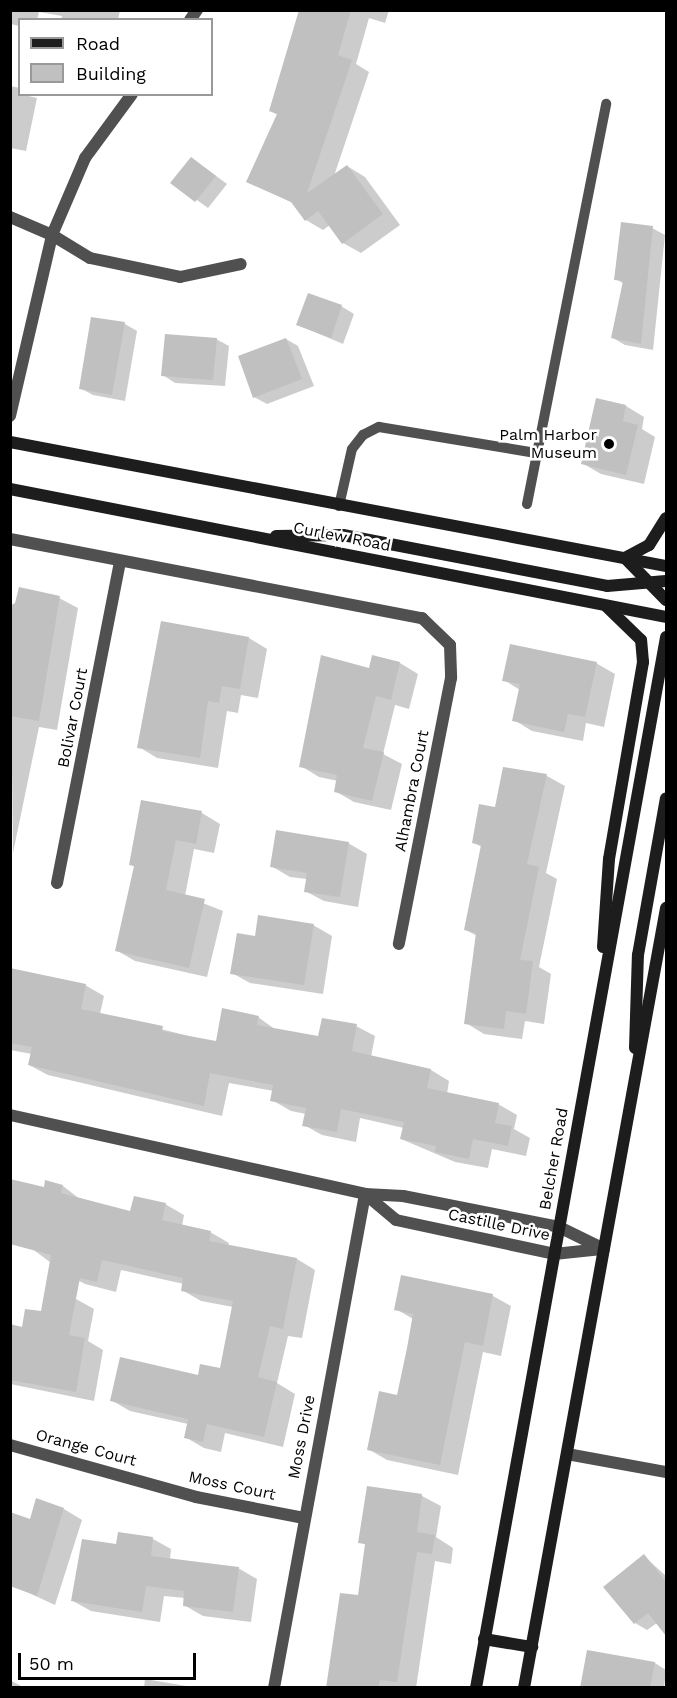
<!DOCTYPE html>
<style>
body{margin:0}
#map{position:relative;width:677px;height:1698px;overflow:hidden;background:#fff;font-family:"Work Sans",sans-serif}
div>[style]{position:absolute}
.shadow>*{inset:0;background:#0003}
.building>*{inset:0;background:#c0c0c0}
.lane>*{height:10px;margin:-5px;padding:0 5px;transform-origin:5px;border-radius:5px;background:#505050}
.street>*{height:12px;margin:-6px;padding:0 6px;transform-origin:6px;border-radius:6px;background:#505050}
.secondary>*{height:12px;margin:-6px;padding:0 6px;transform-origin:6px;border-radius:6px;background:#1d1d1d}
.dots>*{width:16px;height:16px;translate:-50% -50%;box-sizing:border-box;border:3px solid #fff;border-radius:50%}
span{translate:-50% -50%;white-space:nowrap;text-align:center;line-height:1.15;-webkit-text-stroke:5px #fff;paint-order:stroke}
.poi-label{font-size:16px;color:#000}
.right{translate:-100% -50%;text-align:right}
.street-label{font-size:16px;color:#000}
.frame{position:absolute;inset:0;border:12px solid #000;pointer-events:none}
.legend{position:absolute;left:18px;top:18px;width:195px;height:78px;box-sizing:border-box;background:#fff;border:2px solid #999;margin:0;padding:8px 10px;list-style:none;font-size:18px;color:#000}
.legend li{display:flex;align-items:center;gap:12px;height:30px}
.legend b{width:30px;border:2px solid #999}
.scale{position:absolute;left:18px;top:1653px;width:178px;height:27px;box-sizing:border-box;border:3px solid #000;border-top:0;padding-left:8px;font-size:18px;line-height:21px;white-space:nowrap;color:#000;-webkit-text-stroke:4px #fff;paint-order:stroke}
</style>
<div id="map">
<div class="shadow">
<div style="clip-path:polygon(10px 10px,120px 10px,118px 20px,61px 20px,62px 16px,39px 12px,37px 20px,20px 20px,20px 26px,10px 24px)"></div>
<div style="clip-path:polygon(301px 10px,389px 10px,385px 23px,369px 18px,356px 64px,369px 72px,334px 176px,347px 166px,365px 177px,400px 225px,361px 253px,343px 243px,330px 225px,323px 230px,306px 220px,295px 204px,248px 181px,278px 115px,271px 111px)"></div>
<div style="clip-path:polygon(10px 86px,20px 88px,20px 94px,37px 98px,26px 151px,10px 148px)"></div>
<div style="clip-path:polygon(192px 158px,227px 184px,208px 208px,172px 182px)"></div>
<div style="clip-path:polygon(652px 228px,665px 235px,653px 350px,625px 345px,613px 338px,624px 284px,616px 279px)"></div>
<div style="clip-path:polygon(341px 306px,354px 314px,343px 344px,298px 325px)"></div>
<div style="clip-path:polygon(93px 318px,125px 324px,137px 331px,125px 401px,93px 395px,80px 388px)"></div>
<div style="clip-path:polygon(216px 339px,229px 346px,225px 386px,175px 383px,163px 375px)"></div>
<div style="clip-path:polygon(286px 339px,298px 346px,314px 386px,267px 404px,254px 397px)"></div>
<div style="clip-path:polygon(597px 399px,626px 406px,644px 417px,642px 429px,655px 437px,644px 484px,601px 474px,582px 463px)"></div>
<div style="clip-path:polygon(59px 598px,78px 608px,57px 730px,39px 727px,13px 853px,10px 607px)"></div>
<div style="clip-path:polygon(249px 638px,267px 649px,258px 698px,241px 695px,238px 713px,227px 711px,218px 768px,157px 758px,139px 747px)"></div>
<div style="clip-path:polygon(400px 663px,418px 674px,409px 709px,395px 705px,383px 754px,402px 764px,391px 810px,354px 802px,335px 791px,338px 781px,319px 777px,301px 766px,370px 670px)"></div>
<div style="clip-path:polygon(596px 663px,615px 674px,604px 727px,586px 723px,583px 741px,532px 731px,514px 720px,520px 690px,504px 680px)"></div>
<div style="clip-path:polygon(504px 769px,547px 776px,565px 786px,546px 873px,557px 879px,539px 967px,551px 974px,544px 1024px,525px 1021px,522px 1039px,484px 1034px,466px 1023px,477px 936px,466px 930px,482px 847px,474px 843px,497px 809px)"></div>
<div style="clip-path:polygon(202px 813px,220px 824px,214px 853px,194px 849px,185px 896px,223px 911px,207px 977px,135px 961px,116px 950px,135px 867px,130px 864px)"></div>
<div style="clip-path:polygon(348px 843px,367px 854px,358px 907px,324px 901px,305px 891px,307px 879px,290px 877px,271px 866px)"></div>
<div style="clip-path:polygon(313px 925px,332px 936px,323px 994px,250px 983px,232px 973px)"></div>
<div style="clip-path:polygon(10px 970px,85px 985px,104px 996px,100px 1014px,217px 1043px,258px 1017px,276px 1030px,320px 1037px,356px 1026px,375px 1036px,371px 1057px,431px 1070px,449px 1081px,447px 1094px,498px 1104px,517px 1115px,514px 1129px,530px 1138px,526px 1156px,492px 1149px,488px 1168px,455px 1162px,401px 1139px,404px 1128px,360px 1118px,356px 1142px,322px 1135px,304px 1125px,306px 1114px,291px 1111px,272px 1100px,274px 1091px,229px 1083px,222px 1116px,48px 1075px,29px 1065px,32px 1054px,10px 1050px)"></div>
<div style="clip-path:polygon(47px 1182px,63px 1186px,81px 1200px,132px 1213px,165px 1204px,184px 1215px,182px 1226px,210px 1232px,229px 1243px,228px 1246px,297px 1259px,315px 1270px,302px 1338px,288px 1336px,277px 1383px,295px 1394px,283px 1447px,225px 1433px,221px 1452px,204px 1448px,185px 1437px,188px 1424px,130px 1411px,111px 1400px,221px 1370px,233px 1307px,201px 1301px,182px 1290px,184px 1284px,121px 1270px,116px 1292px,85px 1284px,66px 1274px,31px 1248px)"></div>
<div style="clip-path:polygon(402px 1277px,493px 1296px,511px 1306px,501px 1356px,483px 1352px,458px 1475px,387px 1460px,368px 1449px,398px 1397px,413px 1319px,396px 1309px)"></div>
<div style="clip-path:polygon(76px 1299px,94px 1309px,88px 1341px,103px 1350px,94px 1401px,10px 1384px,10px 1326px,23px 1328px,42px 1313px)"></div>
<div style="clip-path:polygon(368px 1488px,422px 1496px,441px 1506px,436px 1537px,453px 1548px,451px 1564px,435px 1561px,416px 1688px,328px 1688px,359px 1597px,366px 1545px,360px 1542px)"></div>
<div style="clip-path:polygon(64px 1509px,82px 1520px,55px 1605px,14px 1586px,31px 1521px)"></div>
<div style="clip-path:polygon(119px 1534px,153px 1539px,171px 1549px,170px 1559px,238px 1568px,257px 1579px,251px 1622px,203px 1616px,184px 1605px,185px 1598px,164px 1596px,160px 1622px,91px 1611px,73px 1601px,117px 1546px)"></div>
<div style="clip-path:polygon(644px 1556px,666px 1576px,666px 1629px,657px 1623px,647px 1630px,635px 1623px)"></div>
<div style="clip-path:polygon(655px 1663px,666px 1670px,664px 1688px,581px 1688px)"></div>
<div style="clip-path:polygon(145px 1679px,198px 1688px,144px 1688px)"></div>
<div style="clip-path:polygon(10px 1680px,21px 1686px,21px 1688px,10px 1688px)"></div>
</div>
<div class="building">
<div style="clip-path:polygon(299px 10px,351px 10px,338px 55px,352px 60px,307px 193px,347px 165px,383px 214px,342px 244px,318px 211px,305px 221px,291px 202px,246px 182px,277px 114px,269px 111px)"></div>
<div style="clip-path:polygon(191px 157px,216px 176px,195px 202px,170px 183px)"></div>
<div style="clip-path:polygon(621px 222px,653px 226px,641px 344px,611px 338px,623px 281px,614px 280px)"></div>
<div style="clip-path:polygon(308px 293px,342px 305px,331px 338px,296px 325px)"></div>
<div style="clip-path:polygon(91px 317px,125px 322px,112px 395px,79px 389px)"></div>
<div style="clip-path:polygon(165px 334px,217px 338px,213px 380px,161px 376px)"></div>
<div style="clip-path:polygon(286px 338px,302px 379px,253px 398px,238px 356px)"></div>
<div style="clip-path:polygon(596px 398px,626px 405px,623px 421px,638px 425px,626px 475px,581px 464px)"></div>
<div style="clip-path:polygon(19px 587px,60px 596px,39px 721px,10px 716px,10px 606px,15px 603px)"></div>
<div style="clip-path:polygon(161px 621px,249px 637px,240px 689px,222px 686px,219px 703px,208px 701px,200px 758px,137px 748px)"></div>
<div style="clip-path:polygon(510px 644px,597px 662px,585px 717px,568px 714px,564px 732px,512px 721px,520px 684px,502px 681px)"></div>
<div style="clip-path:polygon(321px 655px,369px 668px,372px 655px,400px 662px,391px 700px,376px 696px,363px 748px,384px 752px,372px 801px,334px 792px,337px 775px,299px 767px)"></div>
<div style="clip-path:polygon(503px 767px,547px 774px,527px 864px,539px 867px,520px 960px,533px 961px,526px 1014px,506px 1011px,504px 1029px,464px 1024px,476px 933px,464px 930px,481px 845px,472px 843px,479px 804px,495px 807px)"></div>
<div style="clip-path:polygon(141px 800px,202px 811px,196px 844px,176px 840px,166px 890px,205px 899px,189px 968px,115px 951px,134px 866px,129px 865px)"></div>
<div style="clip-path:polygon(276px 830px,349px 842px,340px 897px,304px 892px,307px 873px,270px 867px)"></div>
<div style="clip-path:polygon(258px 915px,314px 924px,304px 985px,230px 974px,237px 933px,255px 936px)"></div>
<div style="clip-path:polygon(10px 968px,86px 984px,81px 1009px,163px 1026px,162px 1031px,216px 1041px,222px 1008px,259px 1016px,257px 1025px,318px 1036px,322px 1018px,357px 1024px,352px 1051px,431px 1069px,427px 1088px,499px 1103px,495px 1123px,512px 1126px,508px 1146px,473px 1139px,469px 1159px,435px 1152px,436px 1146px,400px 1139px,404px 1122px,341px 1109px,337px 1132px,302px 1126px,306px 1108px,270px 1101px,273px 1085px,210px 1073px,204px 1106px,28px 1065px,32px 1047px,10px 1043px)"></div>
<div style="clip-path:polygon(10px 1179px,44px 1187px,45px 1180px,63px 1185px,61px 1193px,130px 1211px,134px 1196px,166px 1203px,162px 1220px,211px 1231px,209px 1241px,297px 1258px,283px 1329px,270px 1326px,258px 1377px,277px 1382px,264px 1437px,207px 1424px,203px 1442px,184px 1438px,188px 1419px,110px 1401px,120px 1357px,198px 1375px,200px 1364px,220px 1368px,233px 1301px,181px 1291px,183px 1278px,102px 1260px,97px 1282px,80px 1278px,69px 1335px,85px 1338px,76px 1392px,10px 1380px,10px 1324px,22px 1327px,25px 1309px,41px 1311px,51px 1255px,10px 1244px)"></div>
<div style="clip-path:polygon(401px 1275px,493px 1294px,483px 1346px,465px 1342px,440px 1465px,367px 1450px,379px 1391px,397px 1395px,407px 1348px,413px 1314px,394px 1310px)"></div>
<div style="clip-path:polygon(367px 1486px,422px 1494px,417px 1532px,435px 1535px,432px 1554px,417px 1552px,397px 1682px,380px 1680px,378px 1688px,326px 1688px,340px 1593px,358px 1595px,365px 1544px,358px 1543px)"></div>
<div style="clip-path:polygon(36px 1498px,64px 1508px,37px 1596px,10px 1586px,10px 1512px,30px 1519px)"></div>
<div style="clip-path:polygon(118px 1532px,153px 1537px,151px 1556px,239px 1567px,233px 1612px,183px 1606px,184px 1591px,146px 1586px,142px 1612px,71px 1601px,82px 1539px,116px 1544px)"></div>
<div style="clip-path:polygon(644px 1554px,666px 1582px,666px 1636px,648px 1613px,634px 1624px,603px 1587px)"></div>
<div style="clip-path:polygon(587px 1650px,655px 1662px,650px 1688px,580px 1688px)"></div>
</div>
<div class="lane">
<div style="left:527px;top:504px;width:408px;rotate:-78.8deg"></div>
<div style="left:339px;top:506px;width:58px;rotate:-77.2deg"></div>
<div style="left:352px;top:449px;width:18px;rotate:-52deg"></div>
<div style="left:363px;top:435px;width:18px;rotate:-27deg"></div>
<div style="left:379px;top:427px;width:159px;rotate:9.4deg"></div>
</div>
<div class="street">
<div style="left:190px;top:20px;width:12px;rotate:-55deg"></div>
<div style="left:10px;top:217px;width:46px;rotate:23.2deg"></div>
<div style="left:52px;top:235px;width:44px;rotate:31.2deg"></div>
<div style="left:90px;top:258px;width:92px;rotate:11.9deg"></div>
<div style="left:180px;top:277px;width:62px;rotate:-12deg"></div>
<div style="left:10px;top:416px;width:186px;rotate:-76.9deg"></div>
<div style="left:52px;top:235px;width:84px;rotate:-66.8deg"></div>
<div style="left:85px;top:158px;width:79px;rotate:-53.7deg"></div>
<div style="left:10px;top:539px;width:420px;rotate:10.9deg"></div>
<div style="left:422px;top:618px;width:39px;rotate:44deg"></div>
<div style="left:450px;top:645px;width:33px;rotate:88deg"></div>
<div style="left:451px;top:678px;width:271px;rotate:101.1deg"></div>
<div style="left:57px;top:883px;width:328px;rotate:-78.9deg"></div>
<div style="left:10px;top:1115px;width:364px;rotate:12.5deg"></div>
<div style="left:365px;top:1194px;width:38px;rotate:3deg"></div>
<div style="left:403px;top:1196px;width:159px;rotate:11.2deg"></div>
<div style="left:559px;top:1227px;width:50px;rotate:26.1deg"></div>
<div style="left:365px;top:1194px;width:40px;rotate:40deg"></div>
<div style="left:396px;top:1220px;width:162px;rotate:12.1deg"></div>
<div style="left:554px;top:1254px;width:48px;rotate:-5.9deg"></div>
<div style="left:10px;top:1445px;width:193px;rotate:15.6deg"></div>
<div style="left:196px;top:1497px;width:110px;rotate:11deg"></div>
<div style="left:567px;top:1454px;width:101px;rotate:10.3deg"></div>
<div style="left:274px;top:1688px;width:502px;rotate:-79.56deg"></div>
</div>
<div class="secondary">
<div style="left:10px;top:442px;width:668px;rotate:10.7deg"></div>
<div style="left:10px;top:489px;width:668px;rotate:11.04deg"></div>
<div style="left:666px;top:518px;width:32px;rotate:122deg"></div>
<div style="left:649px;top:545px;width:27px;rotate:152deg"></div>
<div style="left:625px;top:558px;width:59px;rotate:45.7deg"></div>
<div style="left:276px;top:536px;width:67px;rotate:-0.9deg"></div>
<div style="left:343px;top:535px;width:269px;rotate:10.9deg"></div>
<div style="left:607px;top:586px;width:59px;rotate:-4.8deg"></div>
<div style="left:603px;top:947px;width:88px;rotate:-86.1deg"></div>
<div style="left:609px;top:859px;width:200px;rotate:-80.2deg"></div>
<div style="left:643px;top:662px;width:22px;rotate:-95deg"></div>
<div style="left:641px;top:640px;width:47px;rotate:-135.9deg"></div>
<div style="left:635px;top:1048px;width:93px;rotate:-88.2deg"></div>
<div style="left:638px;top:955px;width:159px;rotate:-79.9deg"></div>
<div style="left:484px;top:1639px;width:49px;rotate:9.5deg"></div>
<div style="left:476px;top:1688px;width:1068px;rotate:-79.75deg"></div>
<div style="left:524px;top:1688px;width:793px;rotate:-79.68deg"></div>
</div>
<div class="dots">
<div style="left:609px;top:444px;background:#000"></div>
</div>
<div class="poi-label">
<span class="right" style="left:597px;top:444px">Palm Harbor<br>Museum</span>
</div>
<div class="street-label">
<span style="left:342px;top:537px;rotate:11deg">Curlew Road</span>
<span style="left:73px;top:718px;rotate:-79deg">Bolivar Court</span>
<span style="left:412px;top:791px;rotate:-79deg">Alhambra Court</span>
<span style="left:554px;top:1159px;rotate:-80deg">Belcher Road</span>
<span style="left:499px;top:1225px;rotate:12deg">Castille Drive</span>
<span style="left:302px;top:1437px;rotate:-79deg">Moss Drive</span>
<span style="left:86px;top:1448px;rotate:15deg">Orange Court</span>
<span style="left:232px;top:1486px;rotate:12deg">Moss Court</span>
</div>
<div class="frame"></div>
<ul class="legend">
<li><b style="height:8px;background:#1d1d1d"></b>Road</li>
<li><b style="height:16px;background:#c0c0c0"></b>Building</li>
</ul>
<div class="scale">50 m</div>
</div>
